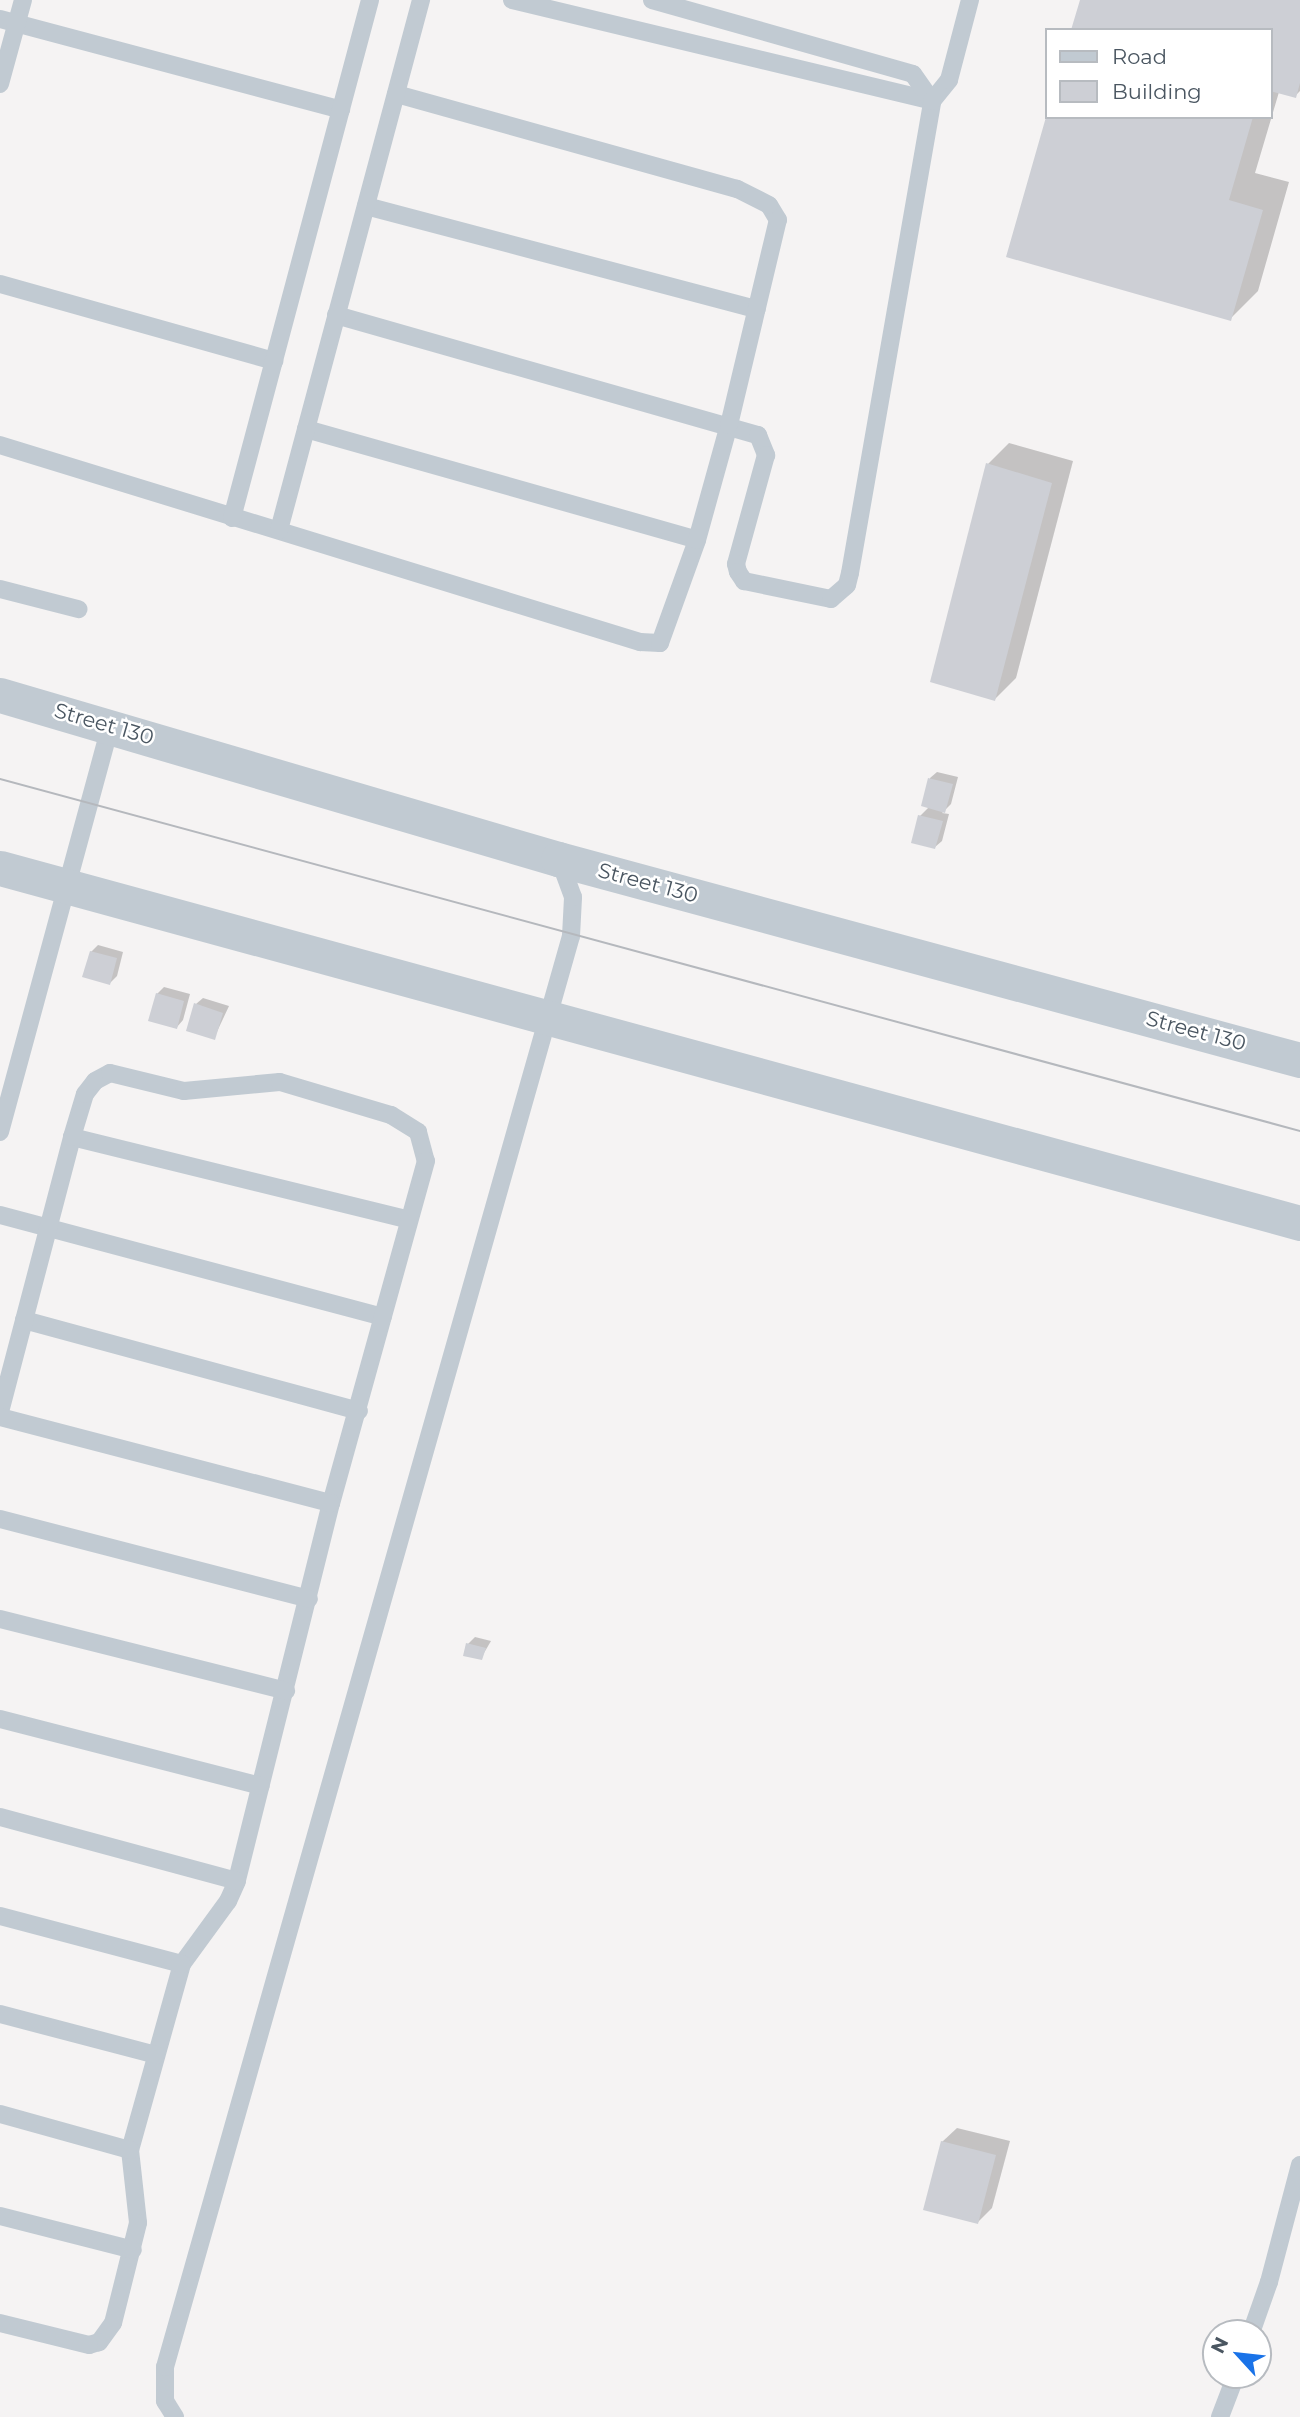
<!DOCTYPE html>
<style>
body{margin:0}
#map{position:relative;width:1300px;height:2417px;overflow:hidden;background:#f5f3f3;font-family:Montserrat,sans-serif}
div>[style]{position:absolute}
.shadow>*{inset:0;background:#0003}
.building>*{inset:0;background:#cdcfd5}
.service>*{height:18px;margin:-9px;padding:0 9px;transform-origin:9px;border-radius:9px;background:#c1cad2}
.minor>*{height:35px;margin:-17.5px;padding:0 17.5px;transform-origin:17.5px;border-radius:17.5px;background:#c1cad2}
.tram>*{height:2px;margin:-1px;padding:0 1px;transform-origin:1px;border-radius:1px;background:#b5b8bd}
span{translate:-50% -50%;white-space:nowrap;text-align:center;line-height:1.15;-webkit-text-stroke:5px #fff;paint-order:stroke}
.street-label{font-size:21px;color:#4a5661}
.legend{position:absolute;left:1045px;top:28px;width:228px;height:91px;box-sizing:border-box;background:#fff;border:2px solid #b7bbc0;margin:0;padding:9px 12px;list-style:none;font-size:21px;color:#4a5661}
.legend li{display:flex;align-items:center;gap:14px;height:35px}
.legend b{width:35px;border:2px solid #b7bbc0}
.north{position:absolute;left:1202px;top:2319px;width:70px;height:70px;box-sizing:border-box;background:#fff;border:2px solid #b7bbc0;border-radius:50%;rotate:297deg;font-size:19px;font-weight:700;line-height:28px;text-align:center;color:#4a5661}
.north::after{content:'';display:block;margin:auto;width:24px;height:32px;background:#1a73e8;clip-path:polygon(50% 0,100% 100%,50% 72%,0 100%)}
</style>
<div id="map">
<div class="shadow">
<div style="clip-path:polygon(1082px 0,1300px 0,1300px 91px,1295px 96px,1279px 92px,1255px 173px,1289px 182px,1258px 291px,1230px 319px,1048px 117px,1270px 117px,1270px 30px)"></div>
<div style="clip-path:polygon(1009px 443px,1073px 461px,1016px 678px,995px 699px,988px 464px)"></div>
<div style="clip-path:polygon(937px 772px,958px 777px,951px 804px,942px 813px,949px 814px,942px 841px,935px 847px,920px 816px,929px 807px,930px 778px)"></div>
<div style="clip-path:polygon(98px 945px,123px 952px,117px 976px,110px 983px,91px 952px)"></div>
<div style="clip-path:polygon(164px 987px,190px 994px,183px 1020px,177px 1027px,157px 994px)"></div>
<div style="clip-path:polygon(203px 998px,229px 1006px,214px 1038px,196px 1004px)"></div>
<div style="clip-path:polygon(475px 1637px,491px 1641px,481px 1658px,468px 1644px)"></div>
<div style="clip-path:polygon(957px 2128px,1010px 2141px,992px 2208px,978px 2222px,942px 2142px)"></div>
</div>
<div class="building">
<div style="clip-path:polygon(1080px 0,1300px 0,1300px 83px,1296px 98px,1270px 91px,1270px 30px,1071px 30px)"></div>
<div style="clip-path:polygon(1046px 117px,1253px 117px,1229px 200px,1263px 210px,1231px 321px,1006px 257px)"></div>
<div style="clip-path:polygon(986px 463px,1052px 483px,995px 701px,930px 682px)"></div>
<div style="clip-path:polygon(928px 778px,953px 784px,945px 813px,921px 806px)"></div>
<div style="clip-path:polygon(918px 815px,943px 821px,935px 849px,911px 843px)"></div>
<div style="clip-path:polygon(90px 951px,117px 958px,110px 985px,82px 977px)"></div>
<div style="clip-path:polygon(156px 993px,184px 1001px,177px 1029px,148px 1021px)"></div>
<div style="clip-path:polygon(194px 1003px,223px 1013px,215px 1040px,186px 1031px)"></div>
<div style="clip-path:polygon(466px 1643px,486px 1648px,482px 1660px,463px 1656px)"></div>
<div style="clip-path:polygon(941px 2141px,996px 2155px,978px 2224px,923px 2210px)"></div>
</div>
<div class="service">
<div style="left:512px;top:0;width:432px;rotate:13.5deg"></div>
<div style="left:652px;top:0;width:271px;rotate:15.8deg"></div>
<div style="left:913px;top:74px;width:33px;rotate:55deg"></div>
<div style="left:0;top:19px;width:353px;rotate:14.9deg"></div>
<div style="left:0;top:84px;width:87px;rotate:-74.7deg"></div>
<div style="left:366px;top:206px;width:404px;rotate:14.8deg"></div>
<div style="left:0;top:284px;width:285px;rotate:15.7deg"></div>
<div style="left:336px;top:315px;width:439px;rotate:15.9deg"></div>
<div style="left:758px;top:435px;width:22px;rotate:68deg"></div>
<div style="left:766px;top:455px;width:113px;rotate:105.4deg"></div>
<div style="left:736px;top:564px;width:8px;rotate:76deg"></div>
<div style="left:738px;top:572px;width:11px;rotate:56deg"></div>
<div style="left:744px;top:581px;width:89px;rotate:11.7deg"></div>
<div style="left:831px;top:599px;width:21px;rotate:-41deg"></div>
<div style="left:847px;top:585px;width:12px;rotate:-76deg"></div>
<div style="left:850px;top:573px;width:479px;rotate:-80.1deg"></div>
<div style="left:932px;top:101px;width:27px;rotate:-51deg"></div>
<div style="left:949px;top:80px;width:83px;rotate:-75.3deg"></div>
<div style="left:306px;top:429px;width:406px;rotate:15.8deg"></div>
<div style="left:0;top:445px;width:670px;rotate:17.11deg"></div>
<div style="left:640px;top:642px;width:20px;rotate:3deg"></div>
<div style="left:660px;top:643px;width:109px;rotate:-70.2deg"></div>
<div style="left:697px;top:540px;width:119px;rotate:-74.5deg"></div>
<div style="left:729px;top:425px;width:211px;rotate:-76.6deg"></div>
<div style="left:778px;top:220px;width:17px;rotate:-121deg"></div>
<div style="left:769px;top:205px;width:36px;rotate:-153deg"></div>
<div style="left:737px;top:189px;width:354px;rotate:-164.4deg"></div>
<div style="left:232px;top:518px;width:536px;rotate:-75.08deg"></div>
<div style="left:279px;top:530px;width:549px;rotate:-75deg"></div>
<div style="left:0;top:589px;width:81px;rotate:14.4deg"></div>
<div style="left:0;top:1132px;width:421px;rotate:-74.8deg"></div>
<div style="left:72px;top:1137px;width:347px;rotate:13.8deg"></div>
<div style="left:0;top:1215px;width:396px;rotate:14.9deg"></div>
<div style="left:24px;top:1320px;width:347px;rotate:15.2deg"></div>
<div style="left:0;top:1412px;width:284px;rotate:-75.3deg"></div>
<div style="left:72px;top:1137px;width:45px;rotate:-73.2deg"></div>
<div style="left:85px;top:1094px;width:16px;rotate:-52deg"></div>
<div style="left:95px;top:1081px;width:17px;rotate:-28deg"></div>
<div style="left:110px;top:1073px;width:76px;rotate:13.7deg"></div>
<div style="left:184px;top:1091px;width:96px;rotate:-5.4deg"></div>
<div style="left:280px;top:1082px;width:116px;rotate:16.6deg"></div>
<div style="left:391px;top:1115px;width:32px;rotate:32deg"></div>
<div style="left:418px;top:1132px;width:30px;rotate:75deg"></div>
<div style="left:426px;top:1161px;width:355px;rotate:105.5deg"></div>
<div style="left:331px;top:1503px;width:390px;rotate:104deg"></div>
<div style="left:237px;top:1881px;width:22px;rotate:114deg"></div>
<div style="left:228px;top:1901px;width:78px;rotate:126.1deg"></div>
<div style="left:182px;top:1964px;width:193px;rotate:105.6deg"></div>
<div style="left:130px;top:2150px;width:73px;rotate:83.7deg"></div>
<div style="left:138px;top:2223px;width:103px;rotate:104deg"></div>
<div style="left:113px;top:2323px;width:24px;rotate:126deg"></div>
<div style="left:99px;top:2342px;width:10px;rotate:163deg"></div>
<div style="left:89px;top:2345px;width:92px;rotate:-166.1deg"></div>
<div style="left:0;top:1417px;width:342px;rotate:14.6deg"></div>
<div style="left:0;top:1519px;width:319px;rotate:14.5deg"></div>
<div style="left:0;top:1619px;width:295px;rotate:14.1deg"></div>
<div style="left:0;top:1719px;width:269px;rotate:14.4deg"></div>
<div style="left:0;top:1817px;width:245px;rotate:15.1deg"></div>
<div style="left:0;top:1916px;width:188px;rotate:14.8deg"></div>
<div style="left:0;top:2014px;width:161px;rotate:14.7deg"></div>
<div style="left:0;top:2114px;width:135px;rotate:15.5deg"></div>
<div style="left:0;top:2216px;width:137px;rotate:14.3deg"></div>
<div style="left:1251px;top:2333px;width:54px;rotate:-70.6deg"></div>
<div style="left:1269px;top:2282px;width:121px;rotate:-75.2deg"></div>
<div style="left:175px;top:2417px;width:19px;rotate:-122deg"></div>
<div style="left:165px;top:2401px;width:34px;rotate:-90deg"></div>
<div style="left:165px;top:2367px;width:1487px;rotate:-74.16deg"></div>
<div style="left:571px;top:936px;width:39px;rotate:-87deg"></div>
<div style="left:573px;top:897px;width:40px;rotate:-110.2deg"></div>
<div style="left:1220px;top:2417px;width:45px;rotate:-69.1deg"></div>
</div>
<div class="minor">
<div style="left:0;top:695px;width:582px;rotate:16.38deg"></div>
<div style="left:558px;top:859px;width:769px;rotate:15.16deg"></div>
<div style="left:0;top:868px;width:1348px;rotate:15.27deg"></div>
</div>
<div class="tram">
<div style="left:0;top:779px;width:1347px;rotate:15.15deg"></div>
</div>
<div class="street-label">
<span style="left:104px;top:724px;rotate:16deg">Street 130</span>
<span style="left:648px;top:883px;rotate:15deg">Street 130</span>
<span style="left:1196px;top:1031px;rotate:15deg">Street 130</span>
</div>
<ul class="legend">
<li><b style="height:9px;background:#c1cad2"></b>Road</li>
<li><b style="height:19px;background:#cdcfd5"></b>Building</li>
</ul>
<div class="north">N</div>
</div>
